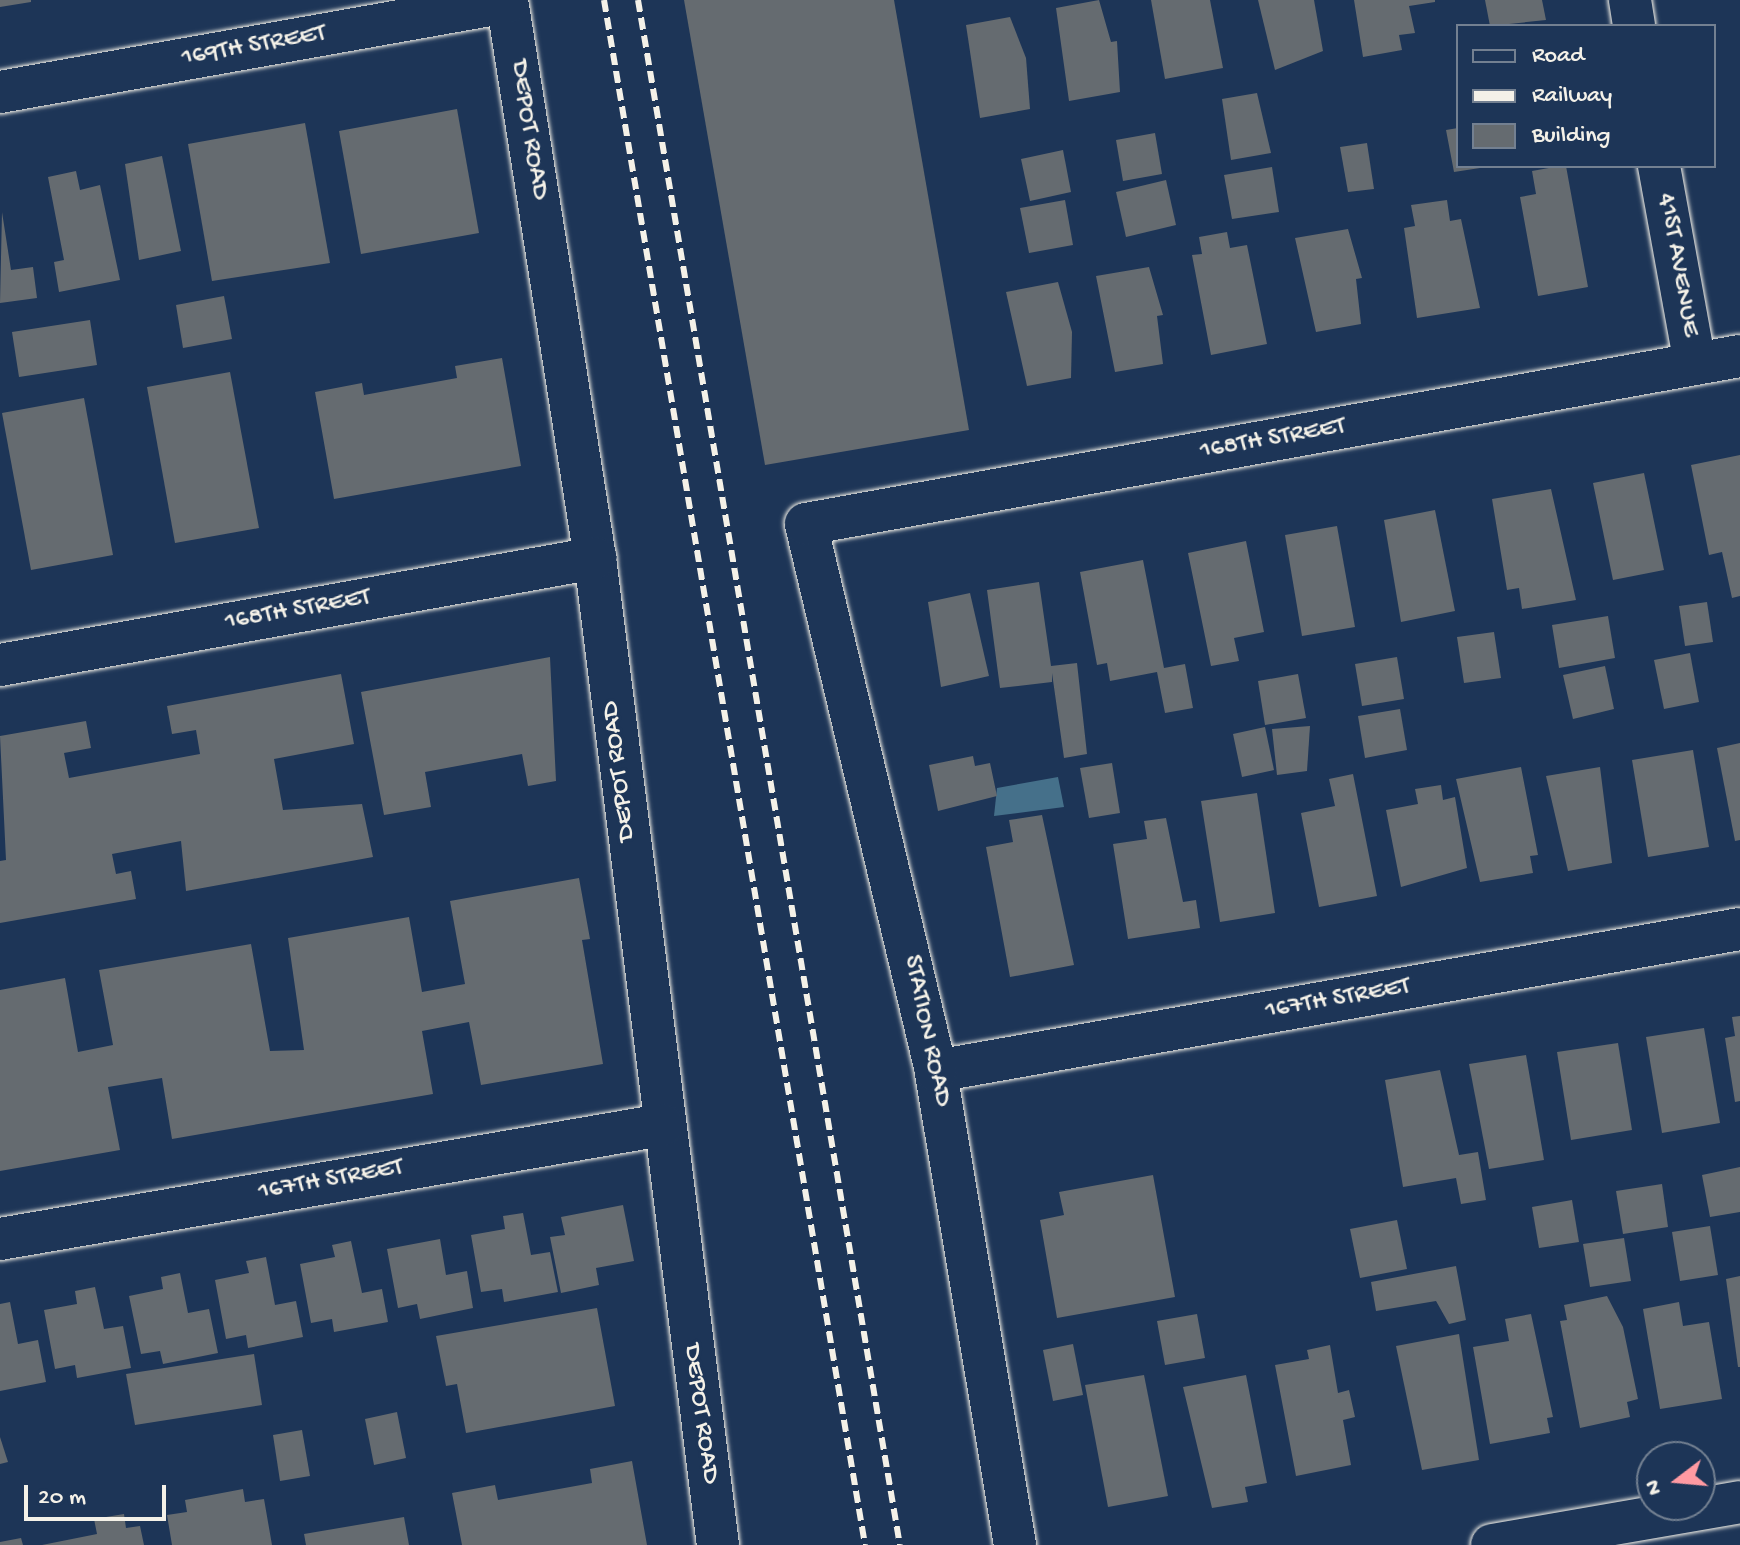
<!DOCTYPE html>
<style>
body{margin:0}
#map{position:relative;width:1740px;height:1545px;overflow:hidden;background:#1d3557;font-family:"Gochi Hand",sans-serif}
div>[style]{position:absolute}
.water>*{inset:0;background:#45708a}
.building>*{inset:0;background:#656b70}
.roads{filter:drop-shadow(0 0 2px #f4f1e8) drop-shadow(0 0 2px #f4f1e8)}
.minor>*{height:42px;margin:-21px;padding:0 21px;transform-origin:21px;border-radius:21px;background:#1d3557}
.rail>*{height:6px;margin-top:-3px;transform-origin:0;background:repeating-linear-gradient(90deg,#f4f1e8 0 12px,transparent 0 18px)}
span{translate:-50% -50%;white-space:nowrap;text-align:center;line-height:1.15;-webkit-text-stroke:6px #1d3557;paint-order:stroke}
.street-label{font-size:26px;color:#f4f1e8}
.legend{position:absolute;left:1456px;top:24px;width:260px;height:144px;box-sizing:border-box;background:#1d3557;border:2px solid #738091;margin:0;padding:10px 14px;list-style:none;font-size:24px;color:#f4f1e8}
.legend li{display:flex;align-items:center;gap:16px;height:40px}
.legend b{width:40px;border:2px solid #738091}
.north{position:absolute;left:1636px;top:1441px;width:80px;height:80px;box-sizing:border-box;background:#1d3557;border:2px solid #738091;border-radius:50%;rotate:254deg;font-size:22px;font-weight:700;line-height:32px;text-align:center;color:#f4f1e8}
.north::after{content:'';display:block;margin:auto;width:28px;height:36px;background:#ff9aa2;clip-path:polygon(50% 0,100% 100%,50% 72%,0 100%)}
.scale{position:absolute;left:24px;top:1485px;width:142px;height:36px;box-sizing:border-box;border:4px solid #f4f1e8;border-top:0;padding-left:10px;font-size:24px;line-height:28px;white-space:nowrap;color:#f4f1e8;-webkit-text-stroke:6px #1d3557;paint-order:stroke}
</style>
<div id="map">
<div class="water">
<div style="clip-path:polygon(1058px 777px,1064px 807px,994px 816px,997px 788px)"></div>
</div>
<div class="building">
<div style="clip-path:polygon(0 0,31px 0,31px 2px,0 7px)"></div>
<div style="clip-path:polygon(684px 0,894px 0,969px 430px,765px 465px)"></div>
<div style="clip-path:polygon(1099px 0,1111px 42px,1117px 41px,1120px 92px,1069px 101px,1056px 8px)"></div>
<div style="clip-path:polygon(1151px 0,1210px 0,1223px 68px,1165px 79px)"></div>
<div style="clip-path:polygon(1258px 0,1314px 0,1323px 51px,1275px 70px)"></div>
<div style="clip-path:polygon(1354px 0,1435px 0,1435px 2px,1409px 6px,1415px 33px,1399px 35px,1402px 50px,1363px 57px)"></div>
<div style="clip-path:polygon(1485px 0,1542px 0,1546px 20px,1490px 26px)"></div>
<div style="clip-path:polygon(1010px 17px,1026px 58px,1030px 109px,980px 118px,966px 25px)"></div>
<div style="clip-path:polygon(1257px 93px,1271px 153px,1231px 160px,1222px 99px)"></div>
<div style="clip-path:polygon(457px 109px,479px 233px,361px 254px,339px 131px)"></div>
<div style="clip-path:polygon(305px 123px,330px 263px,212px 281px,188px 144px)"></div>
<div style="clip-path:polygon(1458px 128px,1458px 166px,1480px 168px,1454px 172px,1446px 130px)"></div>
<div style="clip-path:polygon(1155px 133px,1162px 174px,1123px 181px,1116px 140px)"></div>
<div style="clip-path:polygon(1367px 143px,1374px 189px,1348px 192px,1340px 147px)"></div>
<div style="clip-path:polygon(1063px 150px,1071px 192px,1030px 201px,1021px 159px)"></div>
<div style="clip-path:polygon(162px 156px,181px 251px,139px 260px,125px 164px)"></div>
<div style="clip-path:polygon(1560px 166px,1566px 166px,1588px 287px,1538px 296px,1520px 197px,1536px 194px,1532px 171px)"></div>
<div style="clip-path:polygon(1272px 167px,1279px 212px,1232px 219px,1224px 175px)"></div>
<div style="clip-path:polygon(76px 171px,80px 190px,100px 185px,120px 280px,59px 292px,54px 262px,64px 260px,48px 177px)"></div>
<div style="clip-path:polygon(1166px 180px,1176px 225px,1126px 237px,1116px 192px)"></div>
<div style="clip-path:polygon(1065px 200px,1073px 245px,1029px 253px,1020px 208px)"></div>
<div style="clip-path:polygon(1447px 200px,1450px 221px,1461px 219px,1480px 308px,1417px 318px,1404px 228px,1415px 226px,1411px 205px)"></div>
<div style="clip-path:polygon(2px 212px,11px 270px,33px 267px,37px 298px,0 303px)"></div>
<div style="clip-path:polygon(1348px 229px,1362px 278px,1356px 279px,1361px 324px,1316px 332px,1295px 238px)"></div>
<div style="clip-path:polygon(1227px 232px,1230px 248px,1247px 245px,1267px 344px,1211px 355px,1192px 255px,1202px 254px,1199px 237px)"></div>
<div style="clip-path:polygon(1149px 267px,1163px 315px,1157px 316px,1163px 364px,1115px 372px,1096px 276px)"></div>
<div style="clip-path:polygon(1058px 282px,1072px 332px,1071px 378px,1027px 386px,1006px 292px)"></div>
<div style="clip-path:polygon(224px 296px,232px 339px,183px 348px,176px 305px)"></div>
<div style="clip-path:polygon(90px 320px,97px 365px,19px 377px,12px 332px)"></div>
<div style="clip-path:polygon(502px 358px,521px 466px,334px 499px,315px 392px,362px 383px,364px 395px,457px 378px,455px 366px)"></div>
<div style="clip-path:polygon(230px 372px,259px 528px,175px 543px,147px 387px)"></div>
<div style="clip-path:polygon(84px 398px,113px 555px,31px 570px,2px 413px)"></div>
<div style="clip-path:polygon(1740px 455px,1740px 596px,1732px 598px,1722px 552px,1709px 555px,1691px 465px)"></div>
<div style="clip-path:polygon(1644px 473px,1664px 570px,1613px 580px,1593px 483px)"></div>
<div style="clip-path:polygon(1551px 489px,1576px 600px,1522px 609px,1519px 588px,1507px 590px,1492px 499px)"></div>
<div style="clip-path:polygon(1435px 510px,1455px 611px,1401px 622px,1384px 520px)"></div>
<div style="clip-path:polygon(1337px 526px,1355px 627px,1302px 636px,1285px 535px)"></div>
<div style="clip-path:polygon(1246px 541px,1264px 632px,1234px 638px,1239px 661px,1211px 666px,1188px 553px)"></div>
<div style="clip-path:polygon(1143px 560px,1164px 668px,1185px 664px,1193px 708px,1165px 713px,1157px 672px,1110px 681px,1107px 663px,1097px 665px,1080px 572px)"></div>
<div style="clip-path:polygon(1039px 582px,1051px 666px,1077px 663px,1087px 754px,1064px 758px,1052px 673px,1052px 682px,1000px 688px,987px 590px)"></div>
<div style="clip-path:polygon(970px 593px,989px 676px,941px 687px,928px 602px)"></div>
<div style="clip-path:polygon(1707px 602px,1713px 642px,1685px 646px,1679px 606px)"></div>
<div style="clip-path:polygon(1608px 616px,1615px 658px,1559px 668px,1552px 625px)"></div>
<div style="clip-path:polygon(1494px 632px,1501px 678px,1464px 683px,1457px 637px)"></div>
<div style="clip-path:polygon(1690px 653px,1699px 702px,1664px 709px,1654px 660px)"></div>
<div style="clip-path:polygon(550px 657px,556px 781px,528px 786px,522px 754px,425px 772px,431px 807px,384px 815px,361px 692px)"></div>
<div style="clip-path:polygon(1397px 657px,1404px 699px,1362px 706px,1355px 664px)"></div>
<div style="clip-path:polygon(1605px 666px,1614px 709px,1573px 719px,1563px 675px)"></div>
<div style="clip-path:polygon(341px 674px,354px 744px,274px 759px,283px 810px,362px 804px,373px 857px,186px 891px,181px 841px,112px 854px,116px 874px,131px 871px,136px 899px,0 923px,0 861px,6px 860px,0 736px,86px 721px,91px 748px,64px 753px,69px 778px,200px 754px,196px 730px,172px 734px,167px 706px)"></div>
<div style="clip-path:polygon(1298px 674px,1306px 718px,1265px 725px,1258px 681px)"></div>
<div style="clip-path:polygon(1400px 709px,1407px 750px,1365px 758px,1358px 716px)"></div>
<div style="clip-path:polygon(1310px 726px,1307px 771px,1277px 775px,1272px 729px)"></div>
<div style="clip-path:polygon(1265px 727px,1274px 770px,1242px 777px,1233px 734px)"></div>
<div style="clip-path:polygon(1740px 743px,1740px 840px,1735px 841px,1717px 748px)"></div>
<div style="clip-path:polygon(1693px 750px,1709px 847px,1648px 857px,1632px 760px)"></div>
<div style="clip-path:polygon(973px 756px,975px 766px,990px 763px,997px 796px,938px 811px,929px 765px)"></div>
<div style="clip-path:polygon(1112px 763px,1120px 813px,1089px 818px,1080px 768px)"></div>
<div style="clip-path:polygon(1521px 767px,1538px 855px,1530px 856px,1533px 873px,1480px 882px,1456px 779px)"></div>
<div style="clip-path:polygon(1600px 767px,1612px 863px,1568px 871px,1546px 776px)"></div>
<div style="clip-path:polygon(1353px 774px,1377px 896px,1319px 907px,1301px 813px,1335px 806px,1329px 779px)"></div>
<div style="clip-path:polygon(1441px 785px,1443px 800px,1455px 797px,1467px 868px,1401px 887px,1386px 810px,1418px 804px,1415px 789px)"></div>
<div style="clip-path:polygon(1257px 793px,1275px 913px,1220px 922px,1201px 801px)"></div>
<div style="clip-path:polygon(1042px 815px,1074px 965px,1010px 977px,986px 847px,1013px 842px,1009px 820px)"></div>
<div style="clip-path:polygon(1166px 818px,1183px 902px,1196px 900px,1200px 928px,1128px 939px,1113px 844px,1147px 839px,1144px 821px)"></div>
<div style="clip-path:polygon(579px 878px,590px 939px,582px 940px,603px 1064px,481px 1085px,469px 1022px,422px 1031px,433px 1094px,172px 1139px,162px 1078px,108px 1087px,120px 1150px,0 1171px,0 990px,65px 978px,78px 1052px,113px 1045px,99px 970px,251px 944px,270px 1051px,304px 1050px,288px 938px,409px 917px,422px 992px,465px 984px,450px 901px)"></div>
<div style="clip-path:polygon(1740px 1016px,1740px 1101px,1735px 1102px,1725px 1038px,1735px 1036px,1732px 1017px)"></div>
<div style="clip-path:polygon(1704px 1028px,1720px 1123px,1662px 1133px,1646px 1037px)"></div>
<div style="clip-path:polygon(1618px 1043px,1632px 1130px,1571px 1140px,1557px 1052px)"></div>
<div style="clip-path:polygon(1526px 1055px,1544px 1160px,1489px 1169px,1469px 1064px)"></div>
<div style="clip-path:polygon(1440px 1070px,1459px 1155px,1478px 1152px,1486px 1200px,1461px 1204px,1456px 1178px,1403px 1187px,1385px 1080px)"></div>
<div style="clip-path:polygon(1740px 1167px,1740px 1212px,1710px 1217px,1702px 1175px)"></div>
<div style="clip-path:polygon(1153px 1175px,1175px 1297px,1057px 1318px,1040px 1220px,1064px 1215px,1059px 1192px)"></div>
<div style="clip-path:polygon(1662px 1184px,1668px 1227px,1623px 1234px,1616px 1191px)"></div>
<div style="clip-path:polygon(1572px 1200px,1579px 1242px,1539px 1248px,1532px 1207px)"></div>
<div style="clip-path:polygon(623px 1205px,634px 1261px,596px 1268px,599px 1285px,561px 1293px,550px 1237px,565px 1235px,561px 1217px)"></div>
<div style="clip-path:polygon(523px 1213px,531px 1255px,550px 1252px,558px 1292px,504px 1302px,502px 1289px,481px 1292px,471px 1235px,505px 1229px,503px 1216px)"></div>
<div style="clip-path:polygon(1397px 1220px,1407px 1269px,1360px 1278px,1350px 1229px)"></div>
<div style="clip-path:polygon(1710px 1226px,1718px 1275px,1680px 1281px,1672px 1232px)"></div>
<div style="clip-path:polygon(1624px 1238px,1631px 1281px,1590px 1287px,1583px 1244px)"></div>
<div style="clip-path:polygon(440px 1239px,446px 1275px,467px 1271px,473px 1308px,420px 1319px,417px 1304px,398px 1308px,387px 1249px)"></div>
<div style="clip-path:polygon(351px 1241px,362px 1293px,382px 1289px,388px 1322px,334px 1332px,332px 1319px,311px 1323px,300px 1264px,335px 1257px,332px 1245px)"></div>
<div style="clip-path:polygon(266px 1257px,275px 1305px,296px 1301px,303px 1337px,248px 1348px,246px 1335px,226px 1339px,215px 1280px,249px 1273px,246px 1261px)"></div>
<div style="clip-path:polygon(1456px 1266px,1466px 1320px,1449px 1324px,1436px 1301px,1376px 1311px,1371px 1282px)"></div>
<div style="clip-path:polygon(180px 1273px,188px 1313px,209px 1309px,218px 1353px,163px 1364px,160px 1351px,141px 1354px,129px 1296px,163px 1289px,161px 1277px)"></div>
<div style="clip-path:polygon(1740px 1276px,1740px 1367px,1738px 1367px,1726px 1279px)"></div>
<div style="clip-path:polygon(95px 1287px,104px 1329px,123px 1326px,131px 1368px,77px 1378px,75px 1365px,55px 1369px,44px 1310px,77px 1304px,75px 1291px)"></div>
<div style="clip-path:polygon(1607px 1296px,1623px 1327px,1638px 1399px,1627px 1402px,1630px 1417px,1580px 1428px,1560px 1321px,1567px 1320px,1564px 1305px)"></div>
<div style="clip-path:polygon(10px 1302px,18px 1344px,38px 1340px,46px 1382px,0 1391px,0 1304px)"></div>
<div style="clip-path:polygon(1679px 1302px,1683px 1326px,1709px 1322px,1722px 1399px,1660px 1409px,1643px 1309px)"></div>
<div style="clip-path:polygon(597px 1308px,615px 1406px,466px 1433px,457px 1384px,446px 1386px,436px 1336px)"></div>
<div style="clip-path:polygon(1197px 1314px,1205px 1358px,1165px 1365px,1157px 1321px)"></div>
<div style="clip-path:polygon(1531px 1314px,1553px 1417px,1547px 1418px,1550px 1433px,1490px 1444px,1473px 1347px,1509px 1341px,1505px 1319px)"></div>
<div style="clip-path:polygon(1459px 1334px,1479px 1460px,1422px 1470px,1396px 1346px)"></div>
<div style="clip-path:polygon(1073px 1344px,1083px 1395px,1053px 1401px,1043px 1350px)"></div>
<div style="clip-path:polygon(1330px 1345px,1338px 1393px,1349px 1390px,1355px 1417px,1343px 1420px,1351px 1465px,1296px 1476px,1275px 1365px,1309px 1359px,1307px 1350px)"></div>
<div style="clip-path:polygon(254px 1354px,262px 1405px,135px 1425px,126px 1374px)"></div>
<div style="clip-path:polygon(1144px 1375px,1168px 1496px,1108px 1507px,1085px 1385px)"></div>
<div style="clip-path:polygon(1246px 1375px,1267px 1483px,1245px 1487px,1248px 1502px,1212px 1508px,1183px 1387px)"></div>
<div style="clip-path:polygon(397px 1412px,406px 1458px,374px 1465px,365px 1419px)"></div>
<div style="clip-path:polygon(302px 1430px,310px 1476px,280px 1481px,273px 1435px)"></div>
<div style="clip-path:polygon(0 1437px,8px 1462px,0 1464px)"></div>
<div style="clip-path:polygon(632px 1461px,647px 1545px,462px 1545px,452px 1493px,495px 1485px,498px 1500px,592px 1483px,590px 1469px)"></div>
<div style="clip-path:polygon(243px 1489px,245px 1502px,264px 1499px,272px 1545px,172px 1545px,167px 1515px,187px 1512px,185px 1500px)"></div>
<div style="clip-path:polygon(124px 1514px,126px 1528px,140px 1526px,144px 1545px,42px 1545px,97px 1534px,94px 1519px)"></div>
<div style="clip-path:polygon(404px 1517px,409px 1545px,306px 1545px,304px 1534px)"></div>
<div style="clip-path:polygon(21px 1538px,23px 1545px,0 1545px,0 1542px)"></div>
</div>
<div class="roads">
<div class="minor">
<div style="left:507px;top:0;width:565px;rotate:81.04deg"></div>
<div style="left:595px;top:558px;width:995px;rotate:82.9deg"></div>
<div style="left:1630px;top:0;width:26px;rotate:81deg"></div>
<div style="left:0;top:92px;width:515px;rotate:-10.07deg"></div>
<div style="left:1659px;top:166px;width:201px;rotate:79.7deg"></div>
<div style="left:0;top:665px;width:605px;rotate:-10.19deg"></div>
<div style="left:936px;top:1071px;width:816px;rotate:-10.02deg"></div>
<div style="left:0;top:1239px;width:672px;rotate:-9.77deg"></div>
<div style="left:1015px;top:1545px;width:481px;rotate:-99.5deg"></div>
<div style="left:936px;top:1071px;width:562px;rotate:-103.37deg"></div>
<div style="left:806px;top:524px;width:949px;rotate:-10.2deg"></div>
<div style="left:1492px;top:1545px;width:252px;rotate:-9.8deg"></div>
</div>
</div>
<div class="rail">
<div style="left:604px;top:0;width:1567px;rotate:80.41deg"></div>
<div style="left:638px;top:0;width:1567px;rotate:80.38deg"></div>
</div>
<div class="street-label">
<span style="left:254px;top:47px;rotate:-10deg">169TH STREET</span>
<span style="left:528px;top:130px;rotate:81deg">DEPOT ROAD</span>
<span style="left:1677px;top:265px;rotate:80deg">41ST AVENUE</span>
<span style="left:1273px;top:440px;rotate:-10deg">168TH STREET</span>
<span style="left:298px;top:611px;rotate:-10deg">168TH STREET</span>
<span style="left:620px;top:771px;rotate:-97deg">DEPOT ROAD</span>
<span style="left:1338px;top:1000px;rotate:-10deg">167TH STREET</span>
<span style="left:926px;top:1031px;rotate:78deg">STATION ROAD</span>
<span style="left:331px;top:1181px;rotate:-10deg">167TH STREET</span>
<span style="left:700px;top:1414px;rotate:82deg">DEPOT ROAD</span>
</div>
<ul class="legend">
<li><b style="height:10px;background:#1d3557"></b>Road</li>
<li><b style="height:10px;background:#f4f1e8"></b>Railway</li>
<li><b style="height:22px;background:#656b70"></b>Building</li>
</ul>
<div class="north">N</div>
<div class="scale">20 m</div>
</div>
